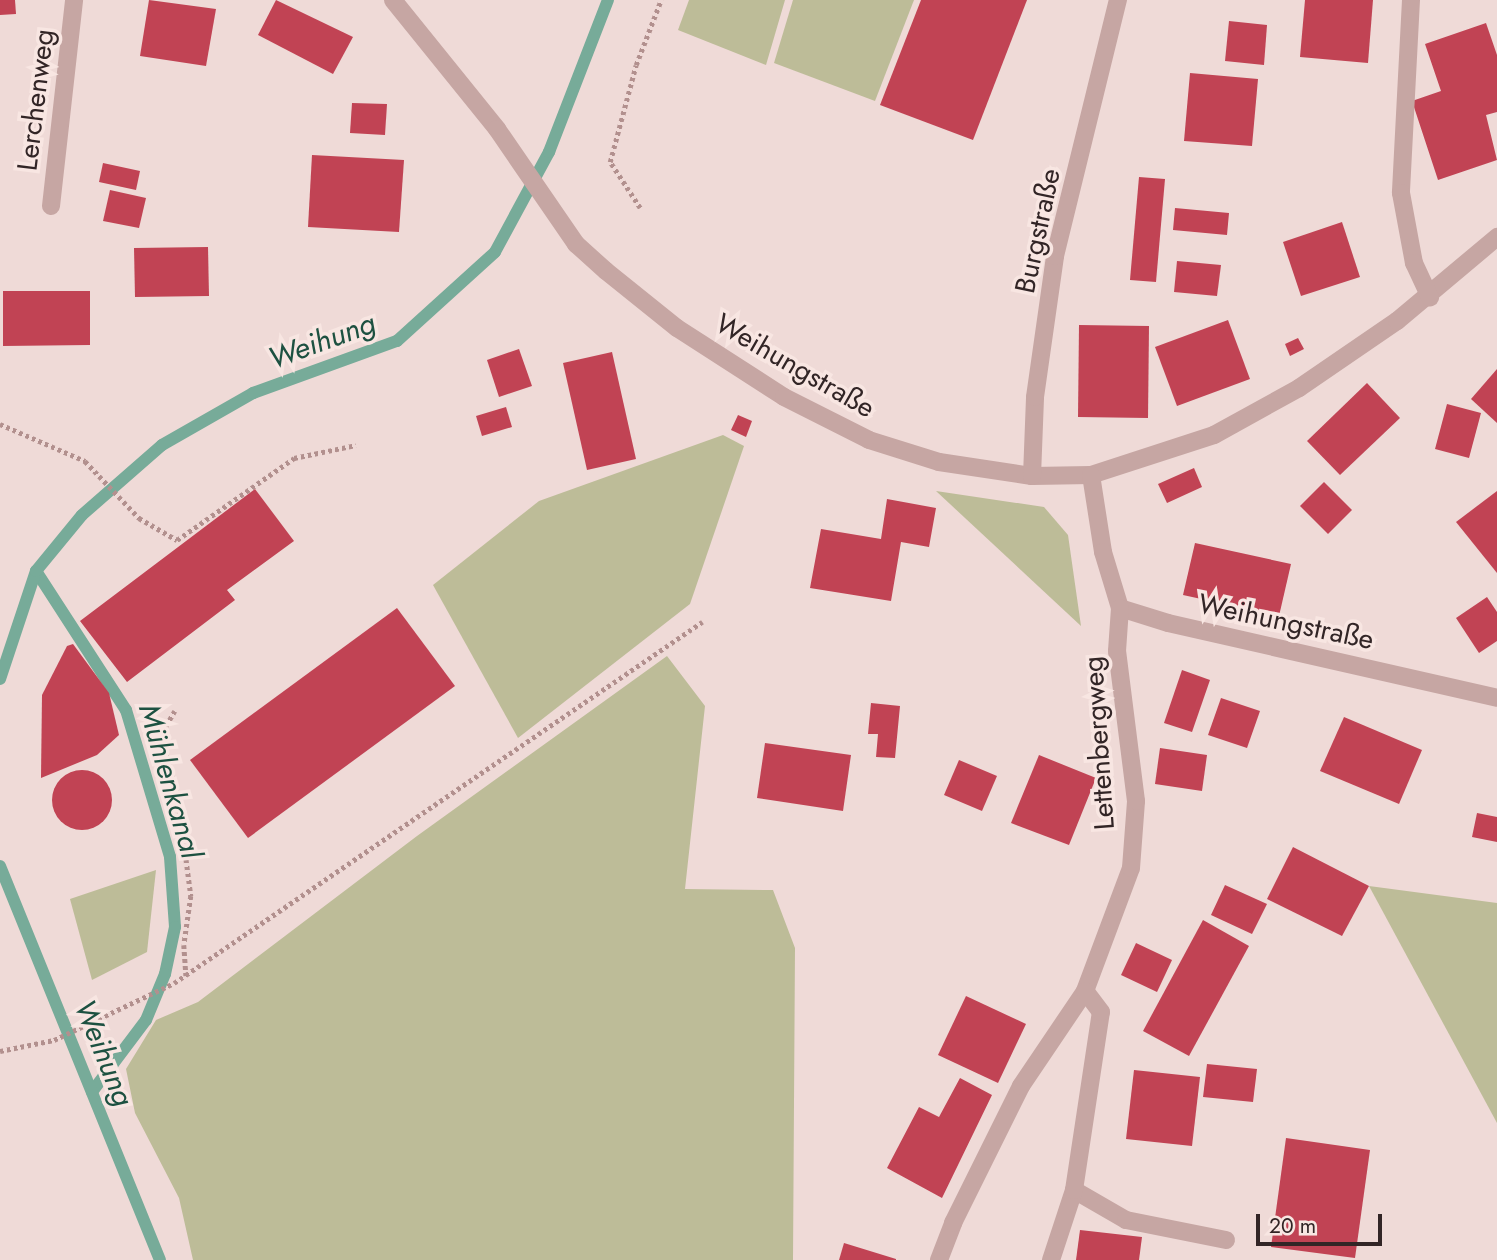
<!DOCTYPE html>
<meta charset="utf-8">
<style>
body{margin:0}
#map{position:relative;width:1497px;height:1260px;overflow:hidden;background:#efdad7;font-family:Jost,sans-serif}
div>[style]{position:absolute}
.green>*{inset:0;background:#bdbc98}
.stream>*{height:12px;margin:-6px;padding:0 6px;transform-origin:6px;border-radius:6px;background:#77ab99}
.building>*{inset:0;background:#c14354}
.round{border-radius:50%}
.path>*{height:4.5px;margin-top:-2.25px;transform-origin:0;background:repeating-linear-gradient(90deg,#b2908e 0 3.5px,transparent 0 7px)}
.minor>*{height:18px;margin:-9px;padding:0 9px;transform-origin:9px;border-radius:9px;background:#c6a6a3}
span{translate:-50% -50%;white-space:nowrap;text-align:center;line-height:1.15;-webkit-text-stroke:7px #f8e6e2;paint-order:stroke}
.street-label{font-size:28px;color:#322526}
.water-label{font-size:30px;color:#1d5141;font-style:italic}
.scale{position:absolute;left:1256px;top:1214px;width:126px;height:32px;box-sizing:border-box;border:4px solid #322526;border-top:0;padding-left:9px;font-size:21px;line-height:24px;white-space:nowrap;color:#322526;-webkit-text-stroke:5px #f8e6e2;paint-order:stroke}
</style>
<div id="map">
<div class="green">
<div style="clip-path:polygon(689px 0,785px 0,766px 65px,678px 30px)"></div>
<div style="clip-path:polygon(793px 0,914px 0,875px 101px,774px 63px)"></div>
<div style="clip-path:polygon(723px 435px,744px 446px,690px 604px,518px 738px,433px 585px,539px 501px)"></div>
<div style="clip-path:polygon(936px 491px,1044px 507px,1068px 535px,1081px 626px)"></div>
<div style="clip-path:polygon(667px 656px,705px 706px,685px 889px,773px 890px,795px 948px,793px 1260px,193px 1260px,179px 1198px,135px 1113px,126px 1069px,156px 1020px,198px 1002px,417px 836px)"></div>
<div style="clip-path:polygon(156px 870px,147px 952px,92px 980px,70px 899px)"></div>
<div style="clip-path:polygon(1369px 886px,1497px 903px,1497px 1123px)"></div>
</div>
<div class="stream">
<div style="left:36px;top:571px;width:166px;rotate:57.1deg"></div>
<div style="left:126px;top:710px;width:153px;rotate:73.3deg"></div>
<div style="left:170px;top:857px;width:70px;rotate:85.9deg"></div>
<div style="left:175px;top:927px;width:48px;rotate:102deg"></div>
<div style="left:165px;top:974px;width:50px;rotate:112.4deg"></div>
<div style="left:146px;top:1020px;width:90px;rotate:126.9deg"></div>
<div style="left:0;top:679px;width:114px;rotate:-71.6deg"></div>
<div style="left:36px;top:571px;width:72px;rotate:-50.6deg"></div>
<div style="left:82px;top:515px;width:106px;rotate:-41.2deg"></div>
<div style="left:162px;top:445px;width:105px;rotate:-29.7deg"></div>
<div style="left:253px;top:393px;width:153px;rotate:-19.9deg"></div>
<div style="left:397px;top:341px;width:132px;rotate:-42.2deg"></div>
<div style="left:495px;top:252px;width:114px;rotate:-61.6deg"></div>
<div style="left:549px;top:152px;width:163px;rotate:-68.8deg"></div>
<div style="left:0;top:866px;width:425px;rotate:67.9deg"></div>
</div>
<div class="building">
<div style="clip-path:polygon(0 0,15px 0,16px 14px,0 15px)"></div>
<div style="clip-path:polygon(149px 0,216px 9px,206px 66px,140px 56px)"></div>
<div style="clip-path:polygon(276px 0,353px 37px,333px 74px,258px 35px)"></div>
<div style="clip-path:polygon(921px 0,1027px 0,973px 140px,880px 105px)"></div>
<div style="clip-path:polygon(1305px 0,1373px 0,1368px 63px,1300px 57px)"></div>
<div style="clip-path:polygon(1229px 21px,1267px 25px,1264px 65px,1225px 61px)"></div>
<div style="clip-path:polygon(1486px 23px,1497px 55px,1497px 112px,1486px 115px,1497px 160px,1438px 180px,1412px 101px,1441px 91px,1425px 44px)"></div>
<div style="clip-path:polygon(1190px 73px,1258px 79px,1252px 146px,1184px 141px)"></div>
<div style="clip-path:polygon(352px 103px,387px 104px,385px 135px,350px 133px)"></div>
<div style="clip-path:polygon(312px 155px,404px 160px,399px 232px,308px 227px)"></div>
<div style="clip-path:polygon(103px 163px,140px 171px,136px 190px,99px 182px)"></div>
<div style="clip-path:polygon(1139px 177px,1165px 179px,1156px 282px,1130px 280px)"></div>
<div style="clip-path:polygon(110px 190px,146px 198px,139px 228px,103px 221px)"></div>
<div style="clip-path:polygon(1175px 208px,1229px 213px,1227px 235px,1173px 230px)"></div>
<div style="clip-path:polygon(1342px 222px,1360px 277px,1301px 296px,1283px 242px)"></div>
<div style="clip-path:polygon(208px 247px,209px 296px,135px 297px,134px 248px)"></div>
<div style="clip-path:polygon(1177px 261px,1221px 265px,1217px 296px,1174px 292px)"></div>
<div style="clip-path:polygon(3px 291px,90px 291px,90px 345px,3px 346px)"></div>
<div style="clip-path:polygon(1228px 320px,1250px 379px,1177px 406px,1155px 347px)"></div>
<div style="clip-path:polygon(1079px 325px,1149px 326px,1148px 418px,1078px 417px)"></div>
<div style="clip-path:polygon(1298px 338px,1304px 349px,1290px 356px,1285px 344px)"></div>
<div style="clip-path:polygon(519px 349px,532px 386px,499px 397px,487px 360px)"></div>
<div style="clip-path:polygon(612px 352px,636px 459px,587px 470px,563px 363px)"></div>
<div style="clip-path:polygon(1497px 369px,1497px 423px,1471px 399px)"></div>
<div style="clip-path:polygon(1367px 383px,1400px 418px,1340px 475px,1307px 441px)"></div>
<div style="clip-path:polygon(1447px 404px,1481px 413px,1469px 458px,1435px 449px)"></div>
<div style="clip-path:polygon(506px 407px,512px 427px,482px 436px,476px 416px)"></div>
<div style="clip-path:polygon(738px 415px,752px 421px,746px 437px,731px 430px)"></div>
<div style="clip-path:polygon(1194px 468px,1202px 487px,1167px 503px,1158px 484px)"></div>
<div style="clip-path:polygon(1324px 482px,1352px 510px,1328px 534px,1300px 506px)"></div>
<div style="clip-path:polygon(255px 489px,294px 541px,227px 590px,235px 600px,127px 682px,80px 621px)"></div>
<div style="clip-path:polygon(1497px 491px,1497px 573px,1456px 522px)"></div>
<div style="clip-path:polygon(887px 499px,936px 508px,929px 547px,901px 542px,891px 601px,810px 588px,821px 529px,881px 539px)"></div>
<div style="clip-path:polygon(1195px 543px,1291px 564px,1279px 616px,1183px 595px)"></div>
<div style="clip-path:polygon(1487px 597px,1497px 612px,1497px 641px,1479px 653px,1456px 618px)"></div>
<div style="clip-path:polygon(397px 608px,455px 686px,248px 838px,190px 760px)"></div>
<div style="clip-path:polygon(73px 644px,109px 693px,119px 735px,97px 755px,41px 778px,42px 695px,67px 646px)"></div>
<div style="clip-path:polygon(1182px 670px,1210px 680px,1192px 732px,1164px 723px)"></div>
<div style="clip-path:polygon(1221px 698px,1260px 711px,1247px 748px,1208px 735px)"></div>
<div style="clip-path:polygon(871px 703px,900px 706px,895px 758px,876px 757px,878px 734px,868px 734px)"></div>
<div style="clip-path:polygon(1344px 717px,1422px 750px,1399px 804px,1320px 771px)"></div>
<div style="clip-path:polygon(765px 743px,851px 755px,843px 811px,757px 798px)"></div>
<div style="clip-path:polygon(1160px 748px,1207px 755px,1202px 791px,1155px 784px)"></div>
<div style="clip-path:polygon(1039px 755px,1096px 778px,1069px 845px,1011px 823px)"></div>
<div style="clip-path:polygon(959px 760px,997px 776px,982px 811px,944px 795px)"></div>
<div class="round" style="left:52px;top:770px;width:60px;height:60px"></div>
<div style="clip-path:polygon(1477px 813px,1497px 817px,1497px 842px,1472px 837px)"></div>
<div style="clip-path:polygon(1293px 847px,1369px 886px,1342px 936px,1267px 899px)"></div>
<div style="clip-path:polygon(1225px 885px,1267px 904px,1252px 934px,1211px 915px)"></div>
<div style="clip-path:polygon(1203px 920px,1249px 946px,1189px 1056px,1143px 1031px)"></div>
<div style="clip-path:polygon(1136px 943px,1172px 960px,1157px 992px,1121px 975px)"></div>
<div style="clip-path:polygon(966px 996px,1026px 1024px,998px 1083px,938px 1055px)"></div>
<div style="clip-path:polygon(1207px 1064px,1257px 1069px,1253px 1102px,1203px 1097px)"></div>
<div style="clip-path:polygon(1134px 1070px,1200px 1077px,1192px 1146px,1126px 1139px)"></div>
<div style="clip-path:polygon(960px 1078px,992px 1095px,942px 1198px,887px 1168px,919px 1107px,939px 1117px)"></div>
<div style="clip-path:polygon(1286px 1138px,1370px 1150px,1355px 1258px,1271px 1247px)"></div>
<div style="clip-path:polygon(1080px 1230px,1142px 1237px,1139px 1260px,1076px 1260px)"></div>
<div style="clip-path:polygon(844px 1243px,896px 1259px,896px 1260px,839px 1260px)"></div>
</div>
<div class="path">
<div style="left:640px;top:208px;width:55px;rotate:-123.1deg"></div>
<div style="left:610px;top:162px;width:100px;rotate:-75deg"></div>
<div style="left:636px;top:65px;width:70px;rotate:-69deg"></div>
<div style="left:0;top:424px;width:93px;rotate:23.5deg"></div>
<div style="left:85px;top:461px;width:79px;rotate:46.5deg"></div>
<div style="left:139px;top:518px;width:44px;rotate:30.1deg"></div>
<div style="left:177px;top:540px;width:143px;rotate:-35deg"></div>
<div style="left:294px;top:458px;width:63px;rotate:-11.8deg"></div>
<div style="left:175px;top:711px;width:28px;rotate:120deg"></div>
<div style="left:161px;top:735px;width:64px;rotate:74.7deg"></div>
<div style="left:178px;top:797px;width:100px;rotate:82.5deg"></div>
<div style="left:191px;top:896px;width:49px;rotate:98.1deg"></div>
<div style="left:184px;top:945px;width:31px;rotate:86deg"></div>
<div style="left:0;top:1051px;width:55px;rotate:-11.5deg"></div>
<div style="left:54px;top:1040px;width:133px;rotate:-25.4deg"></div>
<div style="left:174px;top:983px;width:640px;rotate:-34.36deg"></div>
</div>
<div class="minor">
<div style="left:393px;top:0;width:166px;rotate:51.1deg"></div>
<div style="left:497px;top:129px;width:140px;rotate:55.5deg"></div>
<div style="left:576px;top:244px;width:40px;rotate:42deg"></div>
<div style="left:606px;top:271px;width:91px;rotate:38.8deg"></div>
<div style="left:677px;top:328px;width:127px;rotate:32.8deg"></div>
<div style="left:784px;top:397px;width:95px;rotate:26.8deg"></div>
<div style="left:869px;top:440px;width:73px;rotate:17.4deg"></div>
<div style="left:939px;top:462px;width:94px;rotate:8.6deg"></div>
<div style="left:1032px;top:476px;width:59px;rotate:-1deg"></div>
<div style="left:1091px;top:475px;width:129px;rotate:-18deg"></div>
<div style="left:1214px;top:435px;width:97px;rotate:-28.9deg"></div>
<div style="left:1299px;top:388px;width:119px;rotate:-34.4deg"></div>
<div style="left:1397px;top:321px;width:131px;rotate:-40deg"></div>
<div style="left:1411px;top:0;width:193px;rotate:93deg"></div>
<div style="left:1401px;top:193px;width:71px;rotate:79.5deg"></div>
<div style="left:1414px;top:263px;width:38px;rotate:65deg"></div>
<div style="left:51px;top:206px;width:207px;rotate:-83.6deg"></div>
<div style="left:1091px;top:475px;width:78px;rotate:81.1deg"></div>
<div style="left:1103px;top:552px;width:59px;rotate:73.1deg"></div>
<div style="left:1120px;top:608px;width:50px;rotate:17.4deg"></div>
<div style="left:1168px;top:623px;width:337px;rotate:12.8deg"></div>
<div style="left:1032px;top:476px;width:79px;rotate:-87.8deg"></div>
<div style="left:1035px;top:397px;width:142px;rotate:-81.9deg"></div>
<div style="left:1055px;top:256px;width:264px;rotate:-76.2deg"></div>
<div style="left:1074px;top:1190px;width:60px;rotate:30deg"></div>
<div style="left:1126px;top:1220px;width:102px;rotate:11.3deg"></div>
<div style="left:939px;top:1260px;width:40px;rotate:-69deg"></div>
<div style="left:953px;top:1223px;width:153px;rotate:-63.6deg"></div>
<div style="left:1021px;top:1086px;width:115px;rotate:-56deg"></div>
<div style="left:1085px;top:991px;width:131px;rotate:-69.5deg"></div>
<div style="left:1131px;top:868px;width:67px;rotate:-85.7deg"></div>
<div style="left:1136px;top:801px;width:151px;rotate:-97.2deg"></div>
<div style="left:1117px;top:651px;width:43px;rotate:-86deg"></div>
<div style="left:1051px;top:1260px;width:74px;rotate:-71.8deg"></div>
<div style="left:1074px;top:1190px;width:180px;rotate:-81.4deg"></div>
<div style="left:1101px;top:1012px;width:26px;rotate:-127deg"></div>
</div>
<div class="street-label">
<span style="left:36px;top:100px;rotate:-83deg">Lerchenweg</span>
<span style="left:1038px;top:231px;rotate:-78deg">Burgstraße</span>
<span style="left:795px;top:366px;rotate:30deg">Weihungstraße</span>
<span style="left:1286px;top:622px;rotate:12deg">Weihungstraße</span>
<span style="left:1099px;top:743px;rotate:-94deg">Lettenbergweg</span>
</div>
<div class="water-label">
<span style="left:322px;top:341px;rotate:-20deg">Weihung</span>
<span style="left:170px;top:781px;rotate:74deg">Mühlenkanal</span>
<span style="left:104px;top:1053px;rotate:68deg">Weihung</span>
</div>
<div class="scale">20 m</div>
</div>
